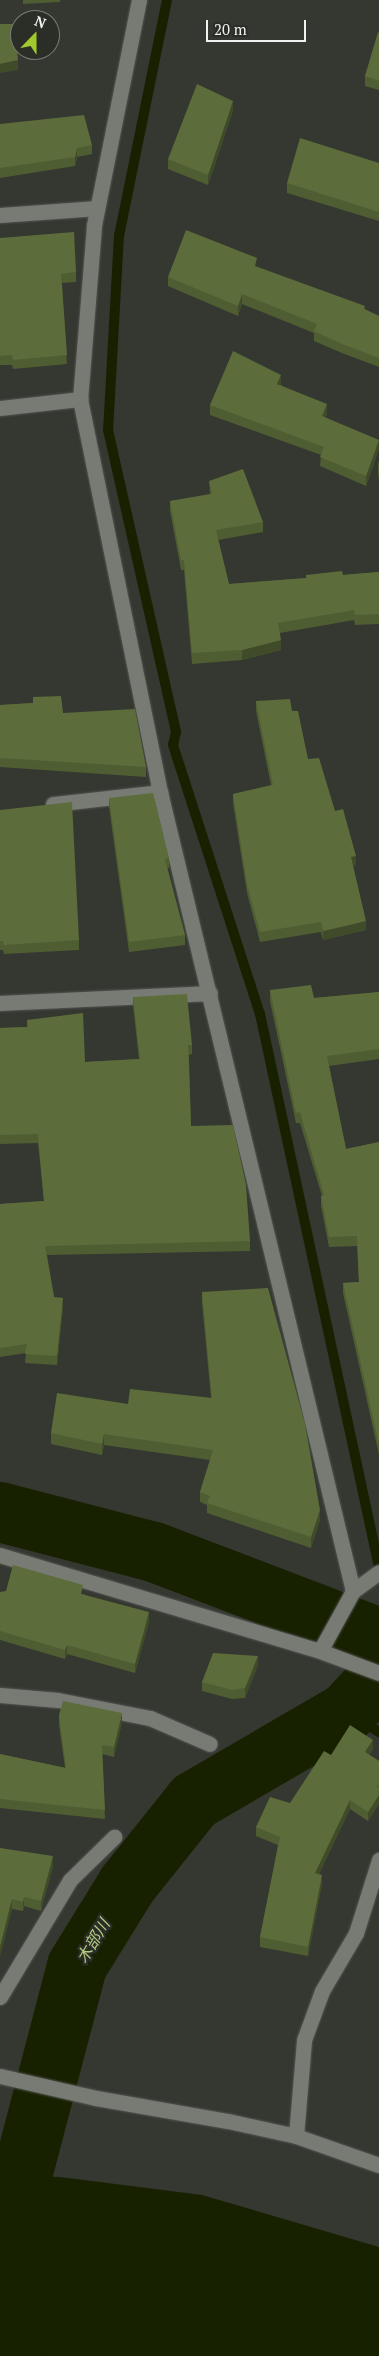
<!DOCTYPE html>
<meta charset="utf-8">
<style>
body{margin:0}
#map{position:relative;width:379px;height:2356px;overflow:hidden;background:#353731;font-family:"PT Serif","Noto Sans JP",serif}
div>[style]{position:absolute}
.water>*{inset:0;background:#172100}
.stream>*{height:10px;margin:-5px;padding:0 5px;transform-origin:5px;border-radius:5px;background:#172100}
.river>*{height:60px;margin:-30px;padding:0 30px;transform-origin:30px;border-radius:30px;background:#172100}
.roads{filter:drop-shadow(0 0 1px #535551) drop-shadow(0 0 1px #535551)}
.street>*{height:15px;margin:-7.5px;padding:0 7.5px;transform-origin:7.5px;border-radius:7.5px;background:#787b74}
.wall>*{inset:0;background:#4f5d32}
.shaded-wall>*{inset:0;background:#404c29}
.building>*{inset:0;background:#5c6c3a}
span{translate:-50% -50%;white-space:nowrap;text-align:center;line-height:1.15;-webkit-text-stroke:4.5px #2b2d27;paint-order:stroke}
.water-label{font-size:16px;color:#b3cd80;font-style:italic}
.north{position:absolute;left:10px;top:10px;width:50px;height:50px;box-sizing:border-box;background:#2b2d27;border:1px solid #7a7c77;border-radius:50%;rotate:22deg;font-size:14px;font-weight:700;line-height:20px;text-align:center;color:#f1f2ef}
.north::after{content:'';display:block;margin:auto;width:18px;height:22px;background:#a0c92b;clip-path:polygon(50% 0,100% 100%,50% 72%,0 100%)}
.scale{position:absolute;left:206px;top:20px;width:100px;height:22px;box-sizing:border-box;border:2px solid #f1f2ef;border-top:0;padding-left:6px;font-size:15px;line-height:18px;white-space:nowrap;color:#f1f2ef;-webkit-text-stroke:4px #2b2d27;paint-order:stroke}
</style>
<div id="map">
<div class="water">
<div style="clip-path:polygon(0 2175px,60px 2177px,202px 2195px,379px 2247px,379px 2356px,0 2356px)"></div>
</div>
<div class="stream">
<div style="left:167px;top:0;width:240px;rotate:101.5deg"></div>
<div style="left:119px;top:235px;width:195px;rotate:93.2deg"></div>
<div style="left:108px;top:430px;width:310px;rotate:77.3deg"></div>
<div style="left:176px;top:732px;width:13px;rotate:103deg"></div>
<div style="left:173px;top:745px;width:283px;rotate:72.1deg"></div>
<div style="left:260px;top:1014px;width:566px;rotate:77.86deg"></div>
<div style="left:347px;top:1712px;width:38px;rotate:32deg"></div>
</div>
<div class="river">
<div style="left:0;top:1512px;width:159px;rotate:14.6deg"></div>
<div style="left:154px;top:1552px;width:241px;rotate:20.9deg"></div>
<div style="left:11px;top:2356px;width:180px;rotate:-86.5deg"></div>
<div style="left:22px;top:2176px;width:217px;rotate:-75.3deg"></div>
<div style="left:77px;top:1966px;width:95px;rotate:-58.3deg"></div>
<div style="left:127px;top:1885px;width:107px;rotate:-51.4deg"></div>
<div style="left:194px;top:1801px;width:177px;rotate:-30.2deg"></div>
<div style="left:347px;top:1712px;width:47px;rotate:-47.6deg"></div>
</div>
<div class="roads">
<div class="street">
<div style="left:139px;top:0;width:230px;rotate:101.3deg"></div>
<div style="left:94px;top:226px;width:174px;rotate:94.6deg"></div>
<div style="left:80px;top:399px;width:401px;rotate:78.5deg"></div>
<div style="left:160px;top:792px;width:822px;rotate:76.42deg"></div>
<div style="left:353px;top:1591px;width:68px;rotate:118.8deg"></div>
<div style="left:0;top:215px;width:97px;rotate:-4.1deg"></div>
<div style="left:0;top:408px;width:81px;rotate:-6.4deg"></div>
<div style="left:53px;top:804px;width:108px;rotate:-6.4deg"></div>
<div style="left:0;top:1003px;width:210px;rotate:-2.7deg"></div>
<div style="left:0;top:1555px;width:334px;rotate:16.7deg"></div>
<div style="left:320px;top:1651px;width:63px;rotate:20.4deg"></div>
<div style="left:353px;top:1591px;width:32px;rotate:-36deg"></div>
<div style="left:0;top:1695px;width:58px;rotate:4.9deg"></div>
<div style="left:58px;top:1700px;width:94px;rotate:11.1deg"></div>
<div style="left:150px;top:1718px;width:65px;rotate:23.4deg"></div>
<div style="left:0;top:1997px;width:136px;rotate:-59.1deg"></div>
<div style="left:70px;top:1880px;width:62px;rotate:-44.3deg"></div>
<div style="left:0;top:2076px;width:98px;rotate:12.9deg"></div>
<div style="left:96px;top:2098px;width:134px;rotate:9.9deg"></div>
<div style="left:228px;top:2121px;width:70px;rotate:12.4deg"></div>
<div style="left:296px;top:2136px;width:88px;rotate:19.3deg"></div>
<div style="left:296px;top:2136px;width:96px;rotate:-85.2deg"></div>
<div style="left:304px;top:2040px;width:52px;rotate:-69.8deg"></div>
<div style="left:322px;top:1991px;width:67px;rotate:-59.6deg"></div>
<div style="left:356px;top:1933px;width:77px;rotate:-72.5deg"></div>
</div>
</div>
<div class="wall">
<div style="clip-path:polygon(23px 0,60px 0,60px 2px,23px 4px)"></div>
<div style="clip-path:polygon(379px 33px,379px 90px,365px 86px,365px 76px)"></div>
<div style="clip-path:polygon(233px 110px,208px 185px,168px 169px,168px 159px)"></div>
<div style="clip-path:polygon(0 124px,92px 145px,92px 154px,77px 157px,75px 166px,0 178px)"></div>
<div style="clip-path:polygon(379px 163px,379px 221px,287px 193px,287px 183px)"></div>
<div style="clip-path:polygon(0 238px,76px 272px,76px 282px,62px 283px,67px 364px,13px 369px,12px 365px,0 365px)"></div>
<div style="clip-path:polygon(257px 267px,365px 309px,379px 316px,379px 367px,342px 353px,314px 341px,314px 333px,242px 304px,238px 316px,168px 286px,168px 277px)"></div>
<div style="clip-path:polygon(281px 385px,327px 414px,325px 417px,379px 449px,366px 486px,320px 466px,321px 455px,210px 415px,210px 405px)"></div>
<div style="clip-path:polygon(379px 462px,379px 481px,378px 473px,378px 463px)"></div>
<div style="clip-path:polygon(209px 481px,263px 522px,263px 532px,218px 540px,229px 584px,306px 578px,306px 575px,343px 575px,379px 572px,379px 624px,355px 625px,354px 620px,280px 633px,281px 650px,242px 660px,192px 664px,184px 570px,181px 570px,170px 511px,170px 501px,210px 494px)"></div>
<div style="clip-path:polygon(33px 697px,63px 713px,146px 767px,146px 777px,0 767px,0 705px,33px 703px)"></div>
<div style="clip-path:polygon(256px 701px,292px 711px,308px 759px,335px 811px,356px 865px,353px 866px,366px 930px,323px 940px,321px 932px,260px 942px,247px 893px,233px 803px,233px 794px,271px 785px,256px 711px)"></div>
<div style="clip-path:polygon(109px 798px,169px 858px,169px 868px,167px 868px,185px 935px,185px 945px,129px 952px,109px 807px)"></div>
<div style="clip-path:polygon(0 810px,79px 940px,79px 950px,4px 954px,3px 950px,0 950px)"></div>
<div style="clip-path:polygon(270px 990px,314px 998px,379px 992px,379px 1059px,329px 1066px,346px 1149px,379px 1142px,379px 1455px,343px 1293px,343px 1283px,359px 1282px,357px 1246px,329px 1247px,321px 1206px,321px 1196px,322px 1196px,300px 1123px,296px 1123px,270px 1001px)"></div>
<div style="clip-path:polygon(133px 997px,192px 1045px,192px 1054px,189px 1055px,191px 1126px,250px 1241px,250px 1251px,47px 1255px,54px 1297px,63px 1307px,57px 1365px,25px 1363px,26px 1353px,0 1357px,0 1204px,44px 1201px,38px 1143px,0 1144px,0 1028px,27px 1027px,27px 1020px,85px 1062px,139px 1059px,133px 1006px)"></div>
<div style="clip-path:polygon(202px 1292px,320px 1520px,311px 1548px,207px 1513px,207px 1505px,200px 1502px,200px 1492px,210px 1460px,104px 1445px,102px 1455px,51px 1444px,51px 1433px,128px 1404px,211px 1398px,202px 1303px)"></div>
<div style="clip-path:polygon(0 1592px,83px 1594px,149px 1622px,135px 1673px,67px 1654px,65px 1659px,0 1640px)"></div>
<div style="clip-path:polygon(258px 1665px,245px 1698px,232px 1699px,202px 1691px,202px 1682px)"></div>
<div style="clip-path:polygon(59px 1715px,122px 1722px,114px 1757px,102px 1754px,105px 1819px,0 1808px,0 1754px,65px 1768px,59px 1725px)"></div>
<div style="clip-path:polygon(373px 1749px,369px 1755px,379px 1761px,379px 1804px,368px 1821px,350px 1809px,319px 1874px,322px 1884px,308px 1956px,260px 1947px,260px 1937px,278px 1845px,256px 1836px,256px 1827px,290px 1803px,331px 1755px)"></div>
<div style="clip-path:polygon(0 1848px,53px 1866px,41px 1911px,24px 1906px,23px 1911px,12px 1909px)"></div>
</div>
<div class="shaded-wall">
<div style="clip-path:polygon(18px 60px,18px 70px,0 73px,0 64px)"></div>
<div style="clip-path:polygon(233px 101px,233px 110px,208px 185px,208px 175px)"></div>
<div style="clip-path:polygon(77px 148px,77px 157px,75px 166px,75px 157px)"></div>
<div style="clip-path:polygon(242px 294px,242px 304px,238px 316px,238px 306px)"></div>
<div style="clip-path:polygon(281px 375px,281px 385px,277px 384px)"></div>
<div style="clip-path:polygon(327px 404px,327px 414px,322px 425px,322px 416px)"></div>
<div style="clip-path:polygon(379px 440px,379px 449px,366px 486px,366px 476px)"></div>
<div style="clip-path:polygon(281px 640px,281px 650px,242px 660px,242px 650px)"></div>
<div style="clip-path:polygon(356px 856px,356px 865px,351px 867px,351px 857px)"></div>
<div style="clip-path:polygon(366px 921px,366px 930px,323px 940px,323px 931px)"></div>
<div style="clip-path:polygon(63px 1298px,63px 1307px,57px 1365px,57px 1356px)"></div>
<div style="clip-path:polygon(104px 1434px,104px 1445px,102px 1455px,102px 1444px)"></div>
<div style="clip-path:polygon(320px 1510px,320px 1520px,311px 1548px,311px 1537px)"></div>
<div style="clip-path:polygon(149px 1612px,149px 1622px,135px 1673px,135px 1664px)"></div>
<div style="clip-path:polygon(67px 1645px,67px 1654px,65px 1659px,65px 1650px)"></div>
<div style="clip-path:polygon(258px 1656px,258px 1665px,245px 1698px,245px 1688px)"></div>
<div style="clip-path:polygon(122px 1713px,122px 1722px,114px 1757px,114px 1747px)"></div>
<div style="clip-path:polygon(373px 1740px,373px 1749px,365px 1762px,365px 1752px)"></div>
<div style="clip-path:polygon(379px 1795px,379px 1804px,368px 1821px,368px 1812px)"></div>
<div style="clip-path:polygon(350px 1800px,350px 1809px,315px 1883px,315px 1873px)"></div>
<div style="clip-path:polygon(53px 1856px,53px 1866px,41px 1911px,41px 1901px)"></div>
<div style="clip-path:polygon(322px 1875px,322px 1884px,308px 1956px,308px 1947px)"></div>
<div style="clip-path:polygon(24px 1897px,24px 1906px,23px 1911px,23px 1902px)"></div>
<div style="clip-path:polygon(12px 1899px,12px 1909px,0 1957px,0 1947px)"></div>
</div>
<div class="building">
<div style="clip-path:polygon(0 24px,15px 24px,18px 60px,0 64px)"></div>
<div style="clip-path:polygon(378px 32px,379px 33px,379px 81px,365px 76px)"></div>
<div style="clip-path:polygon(197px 84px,233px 101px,208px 175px,168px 159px)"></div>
<div style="clip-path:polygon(84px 115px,92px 145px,77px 148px,75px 157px,0 168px,0 124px)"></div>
<div style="clip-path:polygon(300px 138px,379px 163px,379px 212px,287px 183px)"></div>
<div style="clip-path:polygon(186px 230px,257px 258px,255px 266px,365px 306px,364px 309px,379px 316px,379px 358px,342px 344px,314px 331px,317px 324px,242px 294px,238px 306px,168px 277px)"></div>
<div style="clip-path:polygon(74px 232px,76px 272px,61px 274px,67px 355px,13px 360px,12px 355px,0 356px,0 238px)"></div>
<div style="clip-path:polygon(233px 351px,281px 375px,277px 384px,327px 404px,322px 416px,379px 440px,366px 476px,320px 457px,324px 447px,210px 405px)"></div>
<div style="clip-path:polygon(243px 469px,263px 522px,216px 530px,229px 584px,307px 578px,306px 575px,342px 571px,343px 575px,379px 572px,379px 614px,355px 615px,354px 610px,278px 623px,281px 640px,242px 650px,192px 653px,184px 560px,181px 560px,170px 501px,212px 494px,209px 481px)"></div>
<div style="clip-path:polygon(61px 696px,63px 713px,135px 709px,146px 767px,0 758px,0 705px,33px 703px,33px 697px)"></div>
<div style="clip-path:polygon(290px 699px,292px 711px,298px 711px,308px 759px,319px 758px,335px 811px,343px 809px,356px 856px,351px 857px,366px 921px,323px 931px,321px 922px,260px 932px,247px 884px,233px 794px,273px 785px,256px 701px)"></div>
<div style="clip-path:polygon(153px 793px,169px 858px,165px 859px,185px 935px,129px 942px,109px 798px)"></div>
<div style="clip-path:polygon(72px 802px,79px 940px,4px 945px,3px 941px,0 941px,0 810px)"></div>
<div style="clip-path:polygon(311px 985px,314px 998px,379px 992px,379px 1049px,327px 1056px,346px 1149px,379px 1142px,379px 1445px,343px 1283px,359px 1282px,357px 1236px,329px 1237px,321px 1196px,324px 1195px,300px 1112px,296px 1113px,270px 990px)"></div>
<div style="clip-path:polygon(187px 994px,192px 1045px,188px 1045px,191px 1126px,233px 1125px,246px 1185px,250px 1241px,45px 1246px,54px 1297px,63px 1298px,57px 1356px,25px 1354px,27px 1344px,0 1348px,0 1204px,44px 1201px,38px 1134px,0 1135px,0 1028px,28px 1027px,27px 1020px,83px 1013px,85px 1062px,140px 1059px,133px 997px)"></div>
<div style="clip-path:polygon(268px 1288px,305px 1424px,320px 1510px,311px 1537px,207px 1503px,210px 1496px,200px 1492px,213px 1450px,104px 1434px,102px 1444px,51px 1433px,57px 1393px,128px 1404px,130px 1389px,212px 1398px,202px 1292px)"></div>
<div style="clip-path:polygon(13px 1565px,83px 1585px,81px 1594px,149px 1612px,135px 1664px,67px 1645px,65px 1650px,0 1631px,0 1592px,6px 1591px)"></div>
<div style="clip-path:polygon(213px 1653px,258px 1656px,245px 1688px,232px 1690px,202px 1682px)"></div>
<div style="clip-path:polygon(63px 1701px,122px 1713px,114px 1747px,102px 1745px,105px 1810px,0 1799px,0 1754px,66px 1768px,59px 1715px)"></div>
<div style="clip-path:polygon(350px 1725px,373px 1740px,365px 1752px,379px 1761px,379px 1785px,377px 1787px,379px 1788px,379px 1795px,368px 1812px,350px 1800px,315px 1873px,322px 1875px,308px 1947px,260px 1937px,280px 1837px,256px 1827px,270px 1797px,290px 1803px,324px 1751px,331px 1755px)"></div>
<div style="clip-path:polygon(0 1848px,53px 1856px,41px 1901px,24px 1897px,23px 1902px,12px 1899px,0 1947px)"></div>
</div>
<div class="water-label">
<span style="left:93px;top:1941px;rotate:-59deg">木部川</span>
</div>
<div class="north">N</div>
<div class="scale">20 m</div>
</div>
